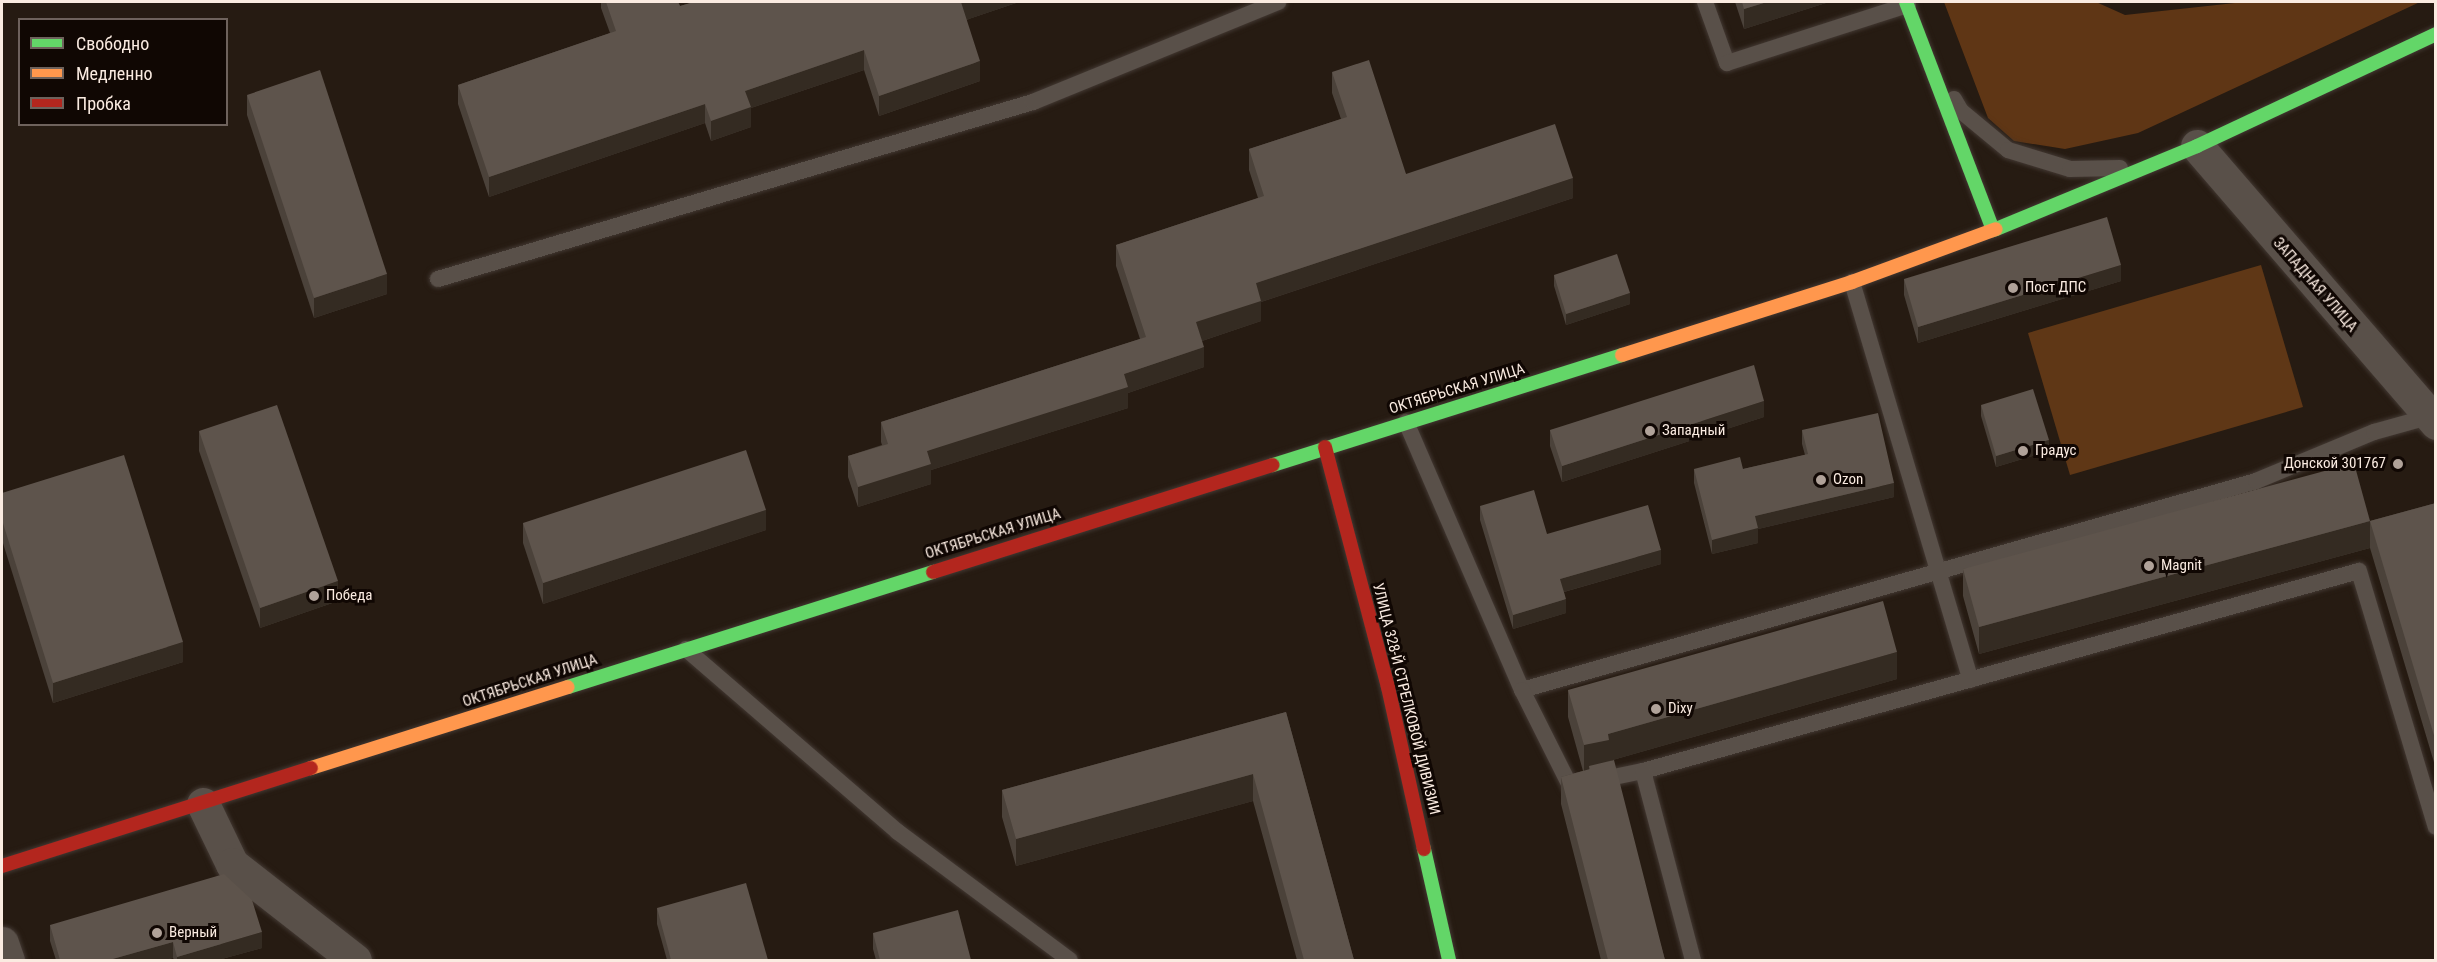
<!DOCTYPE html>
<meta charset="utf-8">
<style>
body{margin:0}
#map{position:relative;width:2437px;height:962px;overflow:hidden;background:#261b12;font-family:"Roboto Condensed",sans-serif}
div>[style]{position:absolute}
.green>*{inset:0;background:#5f3716}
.forest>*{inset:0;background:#5f3615}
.roads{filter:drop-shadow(0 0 2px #423832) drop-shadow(0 0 2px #423832)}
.lane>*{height:16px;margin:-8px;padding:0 8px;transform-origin:8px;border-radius:8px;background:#595049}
.street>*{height:33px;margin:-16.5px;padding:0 16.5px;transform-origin:16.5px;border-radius:16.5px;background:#595049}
.fast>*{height:14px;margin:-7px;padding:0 7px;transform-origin:7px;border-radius:7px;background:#63d668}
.slow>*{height:14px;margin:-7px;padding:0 7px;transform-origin:7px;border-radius:7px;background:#ff974d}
.jam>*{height:14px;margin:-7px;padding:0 7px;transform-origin:7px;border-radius:7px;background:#b3261e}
.wall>*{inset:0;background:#4b423a}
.shaded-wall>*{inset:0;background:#342b22}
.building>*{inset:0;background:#5e544c}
.dots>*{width:16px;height:16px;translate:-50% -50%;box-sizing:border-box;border:3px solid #100703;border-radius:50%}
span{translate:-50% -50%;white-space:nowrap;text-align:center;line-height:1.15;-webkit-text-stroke:6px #100703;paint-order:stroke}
.street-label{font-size:15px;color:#faebe1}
.poi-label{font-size:15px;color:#faebe1}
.left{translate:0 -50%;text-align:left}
.right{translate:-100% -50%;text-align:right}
.frame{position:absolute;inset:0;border:3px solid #faebe1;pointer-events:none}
.legend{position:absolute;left:18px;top:18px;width:210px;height:108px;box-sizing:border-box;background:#100703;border:2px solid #6e625c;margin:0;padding:8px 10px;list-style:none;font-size:18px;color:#faebe1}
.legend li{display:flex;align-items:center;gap:12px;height:30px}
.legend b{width:30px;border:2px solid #6e625c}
</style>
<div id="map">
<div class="green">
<div style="clip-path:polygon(2261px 265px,2303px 407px,2070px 475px,2028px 333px)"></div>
</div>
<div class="forest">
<div style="clip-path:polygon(1944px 2px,2096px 2px,2125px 15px,2244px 2px,2420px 2px,2138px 133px,2065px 149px,2014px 141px,1988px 118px)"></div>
</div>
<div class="roads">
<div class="lane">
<div style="left:1705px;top:2px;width:65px;rotate:70.2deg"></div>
<div style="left:1727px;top:63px;width:190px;rotate:-17.8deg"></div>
<div style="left:1954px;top:99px;width:14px;rotate:60deg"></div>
<div style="left:1961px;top:111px;width:61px;rotate:39.7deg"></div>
<div style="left:2008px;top:150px;width:65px;rotate:17deg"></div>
<div style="left:2070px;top:169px;width:50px;rotate:-1.1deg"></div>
<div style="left:438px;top:279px;width:621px;rotate:-16.57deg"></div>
<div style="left:1033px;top:102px;width:265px;rotate:-22.2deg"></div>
<div style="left:1852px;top:282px;width:415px;rotate:73.4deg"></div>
<div style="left:1406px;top:422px;width:292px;rotate:66.6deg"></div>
<div style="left:1522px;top:690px;width:763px;rotate:-15.89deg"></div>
<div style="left:2256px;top:481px;width:128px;rotate:-22.6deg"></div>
<div style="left:2374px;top:432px;width:56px;rotate:-15.5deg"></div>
<div style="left:686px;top:649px;width:280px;rotate:40.8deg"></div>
<div style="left:898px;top:832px;width:214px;rotate:36.7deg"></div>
<div style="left:1522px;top:690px;width:107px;rotate:63.4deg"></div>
<div style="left:1570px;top:786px;width:75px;rotate:-11.6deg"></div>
<div style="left:1643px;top:771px;width:743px;rotate:-15.61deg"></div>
<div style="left:2359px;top:571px;width:267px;rotate:73.3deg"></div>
<div style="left:1643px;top:771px;width:196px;rotate:75.2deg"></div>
</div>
<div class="street">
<div style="left:2197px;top:146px;width:366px;rotate:49.2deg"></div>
<div style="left:203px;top:804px;width:67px;rotate:64.2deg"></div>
<div style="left:232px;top:864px;width:156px;rotate:38deg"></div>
<div style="left:2px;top:943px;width:18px;rotate:71deg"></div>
</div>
<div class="fast">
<div style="left:1906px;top:2px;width:244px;rotate:69.1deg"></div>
<div style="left:1996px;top:229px;width:217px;rotate:-22.4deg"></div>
<div style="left:2197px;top:146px;width:264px;rotate:-25.1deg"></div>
<div style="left:1273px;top:465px;width:366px;rotate:-17.5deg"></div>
<div style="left:568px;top:687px;width:383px;rotate:-17.5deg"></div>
<div style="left:1424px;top:849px;width:114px;rotate:77.3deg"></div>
</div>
<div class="slow">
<div style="left:1622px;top:355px;width:241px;rotate:-17.6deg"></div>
<div style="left:1852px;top:282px;width:153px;rotate:-20.2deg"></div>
<div style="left:311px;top:768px;width:269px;rotate:-17.5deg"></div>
</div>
<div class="jam">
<div style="left:1325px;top:447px;width:248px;rotate:75.3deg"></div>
<div style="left:1388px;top:687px;width:166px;rotate:77.5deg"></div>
<div style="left:933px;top:572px;width:356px;rotate:-17.5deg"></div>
<div style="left:2px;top:866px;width:324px;rotate:-17.6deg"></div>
</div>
</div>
<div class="wall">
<div style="clip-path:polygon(601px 2px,678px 2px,680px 6px,694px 2px,1019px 2px,966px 20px,980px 81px,879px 116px,864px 70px,751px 108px,751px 127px,711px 141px,705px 123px,489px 197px,458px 104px,458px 85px,610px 33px,601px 8px)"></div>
<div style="clip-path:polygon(1735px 2px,1829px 2px,1744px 29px)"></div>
<div style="clip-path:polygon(1332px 72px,1406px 174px,1573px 198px,1261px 302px,1261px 321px,1202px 341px,1204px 367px,1128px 393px,1128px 408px,931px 470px,931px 484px,858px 507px,848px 477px,848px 456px,882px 445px,881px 442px,881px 422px,1140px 339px,1116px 266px,1116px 245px,1258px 198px,1249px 170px,1249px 149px,1341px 119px,1332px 93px)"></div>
<div style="clip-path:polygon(247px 95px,387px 294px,314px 318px,247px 115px)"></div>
<div style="clip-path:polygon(1554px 275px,1630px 304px,1566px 325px,1554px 286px)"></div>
<div style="clip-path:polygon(1904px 279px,2121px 281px,1918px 343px,1904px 295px)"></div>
<div style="clip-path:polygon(1981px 405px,2049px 451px,1996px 467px,1981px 416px)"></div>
<div style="clip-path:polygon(1764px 417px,1562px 482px,1550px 446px,1550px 430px)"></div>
<div style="clip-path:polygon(1802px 430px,1894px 497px,1758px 529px,1758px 543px,1712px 554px,1694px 483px,1694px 469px,1743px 469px,1805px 455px,1802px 444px)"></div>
<div style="clip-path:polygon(199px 431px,338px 601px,260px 628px,199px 451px)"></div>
<div style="clip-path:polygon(2px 493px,183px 662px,53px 703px,2px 540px)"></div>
<div style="clip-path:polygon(2436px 503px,2436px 769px,2370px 548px,1979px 654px,1963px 596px,1963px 569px,2370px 521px)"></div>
<div style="clip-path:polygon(1480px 506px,1547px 534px,1661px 564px,1564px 592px,1566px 613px,1513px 629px,1480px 520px)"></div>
<div style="clip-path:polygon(523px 523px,766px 530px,543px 604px,523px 543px)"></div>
<div style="clip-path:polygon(1897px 679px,1609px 761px,1665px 960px,1601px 960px,1561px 804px,1561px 777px,1583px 771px,1568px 717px,1568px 690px)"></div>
<div style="clip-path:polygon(1286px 712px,1354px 960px,1297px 960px,1253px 801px,1016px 866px,1002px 817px,1002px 790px)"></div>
<div style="clip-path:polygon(657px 908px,768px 960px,667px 960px,657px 924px)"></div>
<div style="clip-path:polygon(50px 925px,262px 948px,218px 960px,174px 960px,173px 958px,163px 960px,56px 960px,50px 941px)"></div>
<div style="clip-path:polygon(873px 933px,971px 960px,876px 960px,873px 949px)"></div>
</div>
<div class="shaded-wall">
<div style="clip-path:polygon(960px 2px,1019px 2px,960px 22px)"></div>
<div style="clip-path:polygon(1767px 2px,1829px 2px,1744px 29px,1744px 9px)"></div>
<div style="clip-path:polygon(864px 50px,864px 70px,751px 108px,751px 127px,711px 141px,711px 121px,745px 91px)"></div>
<div style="clip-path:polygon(980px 61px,980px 81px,879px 116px,879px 96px)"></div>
<div style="clip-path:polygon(705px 104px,705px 123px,489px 197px,489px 177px)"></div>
<div style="clip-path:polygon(1573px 178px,1573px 198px,1261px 302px,1261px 321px,1196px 343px,1196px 322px,1256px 283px)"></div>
<div style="clip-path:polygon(2121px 265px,2121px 281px,1918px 343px,1918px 327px)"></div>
<div style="clip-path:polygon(387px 274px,387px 294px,314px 318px,314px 298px)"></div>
<div style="clip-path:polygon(1630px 293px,1630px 304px,1566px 325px,1566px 314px)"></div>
<div style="clip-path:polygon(1204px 347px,1204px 367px,1128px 393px,1128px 408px,931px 470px,931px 484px,858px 507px,858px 487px,927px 451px,1124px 374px)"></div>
<div style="clip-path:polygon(1764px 401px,1764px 417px,1562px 482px,1562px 466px)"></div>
<div style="clip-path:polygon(2049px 440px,2049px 451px,1996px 467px,1996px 456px)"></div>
<div style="clip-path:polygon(1894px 483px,1894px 497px,1758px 529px,1758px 543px,1712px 554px,1712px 540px,1755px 516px)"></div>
<div style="clip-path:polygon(766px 510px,766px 530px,543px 604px,543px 583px)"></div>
<div style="clip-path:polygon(2370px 521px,2370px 548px,1979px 654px,1979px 627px)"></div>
<div style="clip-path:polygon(1661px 550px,1661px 564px,1560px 593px,1560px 579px)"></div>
<div style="clip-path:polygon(338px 581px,338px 601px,260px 628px,260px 608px)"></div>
<div style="clip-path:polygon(1566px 599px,1566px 613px,1513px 629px,1513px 615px)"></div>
<div style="clip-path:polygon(183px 642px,183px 662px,53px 703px,53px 683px)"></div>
<div style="clip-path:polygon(1897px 652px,1897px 679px,1609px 761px,1609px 767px,1589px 766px,1589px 771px,1584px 772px,1584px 745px,1608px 734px)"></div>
<div style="clip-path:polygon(1253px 774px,1253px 801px,1016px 866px,1016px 839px)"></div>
<div style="clip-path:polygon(262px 932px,262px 948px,218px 960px,177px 960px,177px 957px)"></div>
<div style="clip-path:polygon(173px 942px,173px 958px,163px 960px,109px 960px)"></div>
</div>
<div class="building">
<div style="clip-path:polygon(606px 2px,678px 2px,680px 6px,694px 2px,961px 2px,980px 61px,879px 96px,864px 50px,745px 91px,751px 107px,711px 121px,705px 104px,489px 177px,458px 85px,616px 31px)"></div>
<div style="clip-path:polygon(1742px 2px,1767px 2px,1744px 9px)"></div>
<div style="clip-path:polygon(1369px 60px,1406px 174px,1555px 124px,1573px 178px,1256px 283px,1261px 301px,1196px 322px,1204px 347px,1124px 374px,1128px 387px,927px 451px,931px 464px,858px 487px,848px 456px,888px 444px,881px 422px,1146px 337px,1116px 245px,1264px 196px,1249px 149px,1347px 117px,1332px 72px)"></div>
<div style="clip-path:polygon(320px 70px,387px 274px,314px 298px,247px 95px)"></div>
<div style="clip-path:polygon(2107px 217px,2121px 265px,1918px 327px,1904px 279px)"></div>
<div style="clip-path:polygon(1617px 254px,1630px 293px,1566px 314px,1554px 275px)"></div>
<div style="clip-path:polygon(1754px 365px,1764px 401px,1562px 466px,1550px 430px)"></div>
<div style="clip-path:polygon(2033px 389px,2049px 440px,1996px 456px,1981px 405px)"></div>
<div style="clip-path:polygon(277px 405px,338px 581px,260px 608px,199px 431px)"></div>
<div style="clip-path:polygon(1878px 413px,1894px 483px,1755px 516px,1758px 528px,1712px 540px,1694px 469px,1740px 457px,1743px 469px,1808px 454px,1802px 430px)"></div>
<div style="clip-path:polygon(746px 450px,766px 510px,543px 583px,523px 523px)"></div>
<div style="clip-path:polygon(124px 455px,183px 642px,53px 683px,2px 520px,2px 493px)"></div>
<div style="clip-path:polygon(2354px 463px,2370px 521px,1979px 627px,1963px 569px)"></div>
<div style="clip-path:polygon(1534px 490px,1547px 534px,1648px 505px,1661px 550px,1560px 579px,1566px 599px,1513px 615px,1480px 506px)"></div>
<div style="clip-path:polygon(2436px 503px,2436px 742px,2370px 521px)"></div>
<div style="clip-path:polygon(1883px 601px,1897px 652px,1608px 734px,1609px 740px,1584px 745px,1568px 690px)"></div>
<div style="clip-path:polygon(1286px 712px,1354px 960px,1304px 960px,1253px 774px,1016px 839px,1002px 790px)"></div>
<div style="clip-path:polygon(1614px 760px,1665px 960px,1608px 960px,1561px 777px,1590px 769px,1589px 766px)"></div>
<div style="clip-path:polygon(224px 874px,252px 900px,262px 932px,177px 957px,173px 942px,109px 960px,60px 960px,50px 925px)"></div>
<div style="clip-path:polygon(746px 883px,768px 960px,671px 960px,657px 908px)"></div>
<div style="clip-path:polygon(958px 910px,971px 960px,880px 960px,873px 933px)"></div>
</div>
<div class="dots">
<div style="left:2013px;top:288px;background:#b0a299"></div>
<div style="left:1650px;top:431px;background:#b0a299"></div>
<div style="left:2023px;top:451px;background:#b0a299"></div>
<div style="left:2398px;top:464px;background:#b0a299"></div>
<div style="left:1821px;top:480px;background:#b0a299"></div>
<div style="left:2149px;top:566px;background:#b0a299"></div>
<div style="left:314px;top:596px;background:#b0a299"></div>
<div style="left:1656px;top:709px;background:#b0a299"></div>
<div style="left:157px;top:933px;background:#b0a299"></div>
</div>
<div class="street-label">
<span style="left:2315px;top:285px;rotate:49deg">ЗАПАДНАЯ УЛИЦА</span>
<span style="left:1457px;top:389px;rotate:-17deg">ОКТЯБРЬСКАЯ УЛИЦА</span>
<span style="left:993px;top:534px;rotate:-17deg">ОКТЯБРЬСКАЯ УЛИЦА</span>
<span style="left:530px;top:681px;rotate:-18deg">ОКТЯБРЬСКАЯ УЛИЦА</span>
<span style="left:1406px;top:699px;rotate:76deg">УЛИЦА 328-Й СТРЕЛКОВОЙ ДИВИЗИИ</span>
</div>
<div class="poi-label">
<span class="left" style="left:2025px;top:288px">Пост ДПС</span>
<span class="left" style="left:1662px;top:431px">Западный</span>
<span class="left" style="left:2035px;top:451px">Градус</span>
<span class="right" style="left:2386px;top:464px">Донской 301767</span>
<span class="left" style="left:1833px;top:480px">Ozon</span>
<span class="left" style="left:2161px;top:566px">Magnit</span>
<span class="left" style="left:326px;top:596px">Победа</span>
<span class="left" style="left:1668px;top:709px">Dixy</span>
<span class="left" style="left:169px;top:933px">Верный</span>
</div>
<div class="frame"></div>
<ul class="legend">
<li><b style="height:8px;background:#63d668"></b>Свободно</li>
<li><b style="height:8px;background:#ff974d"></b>Медленно</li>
<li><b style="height:8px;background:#b3261e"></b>Пробка</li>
</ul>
</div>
